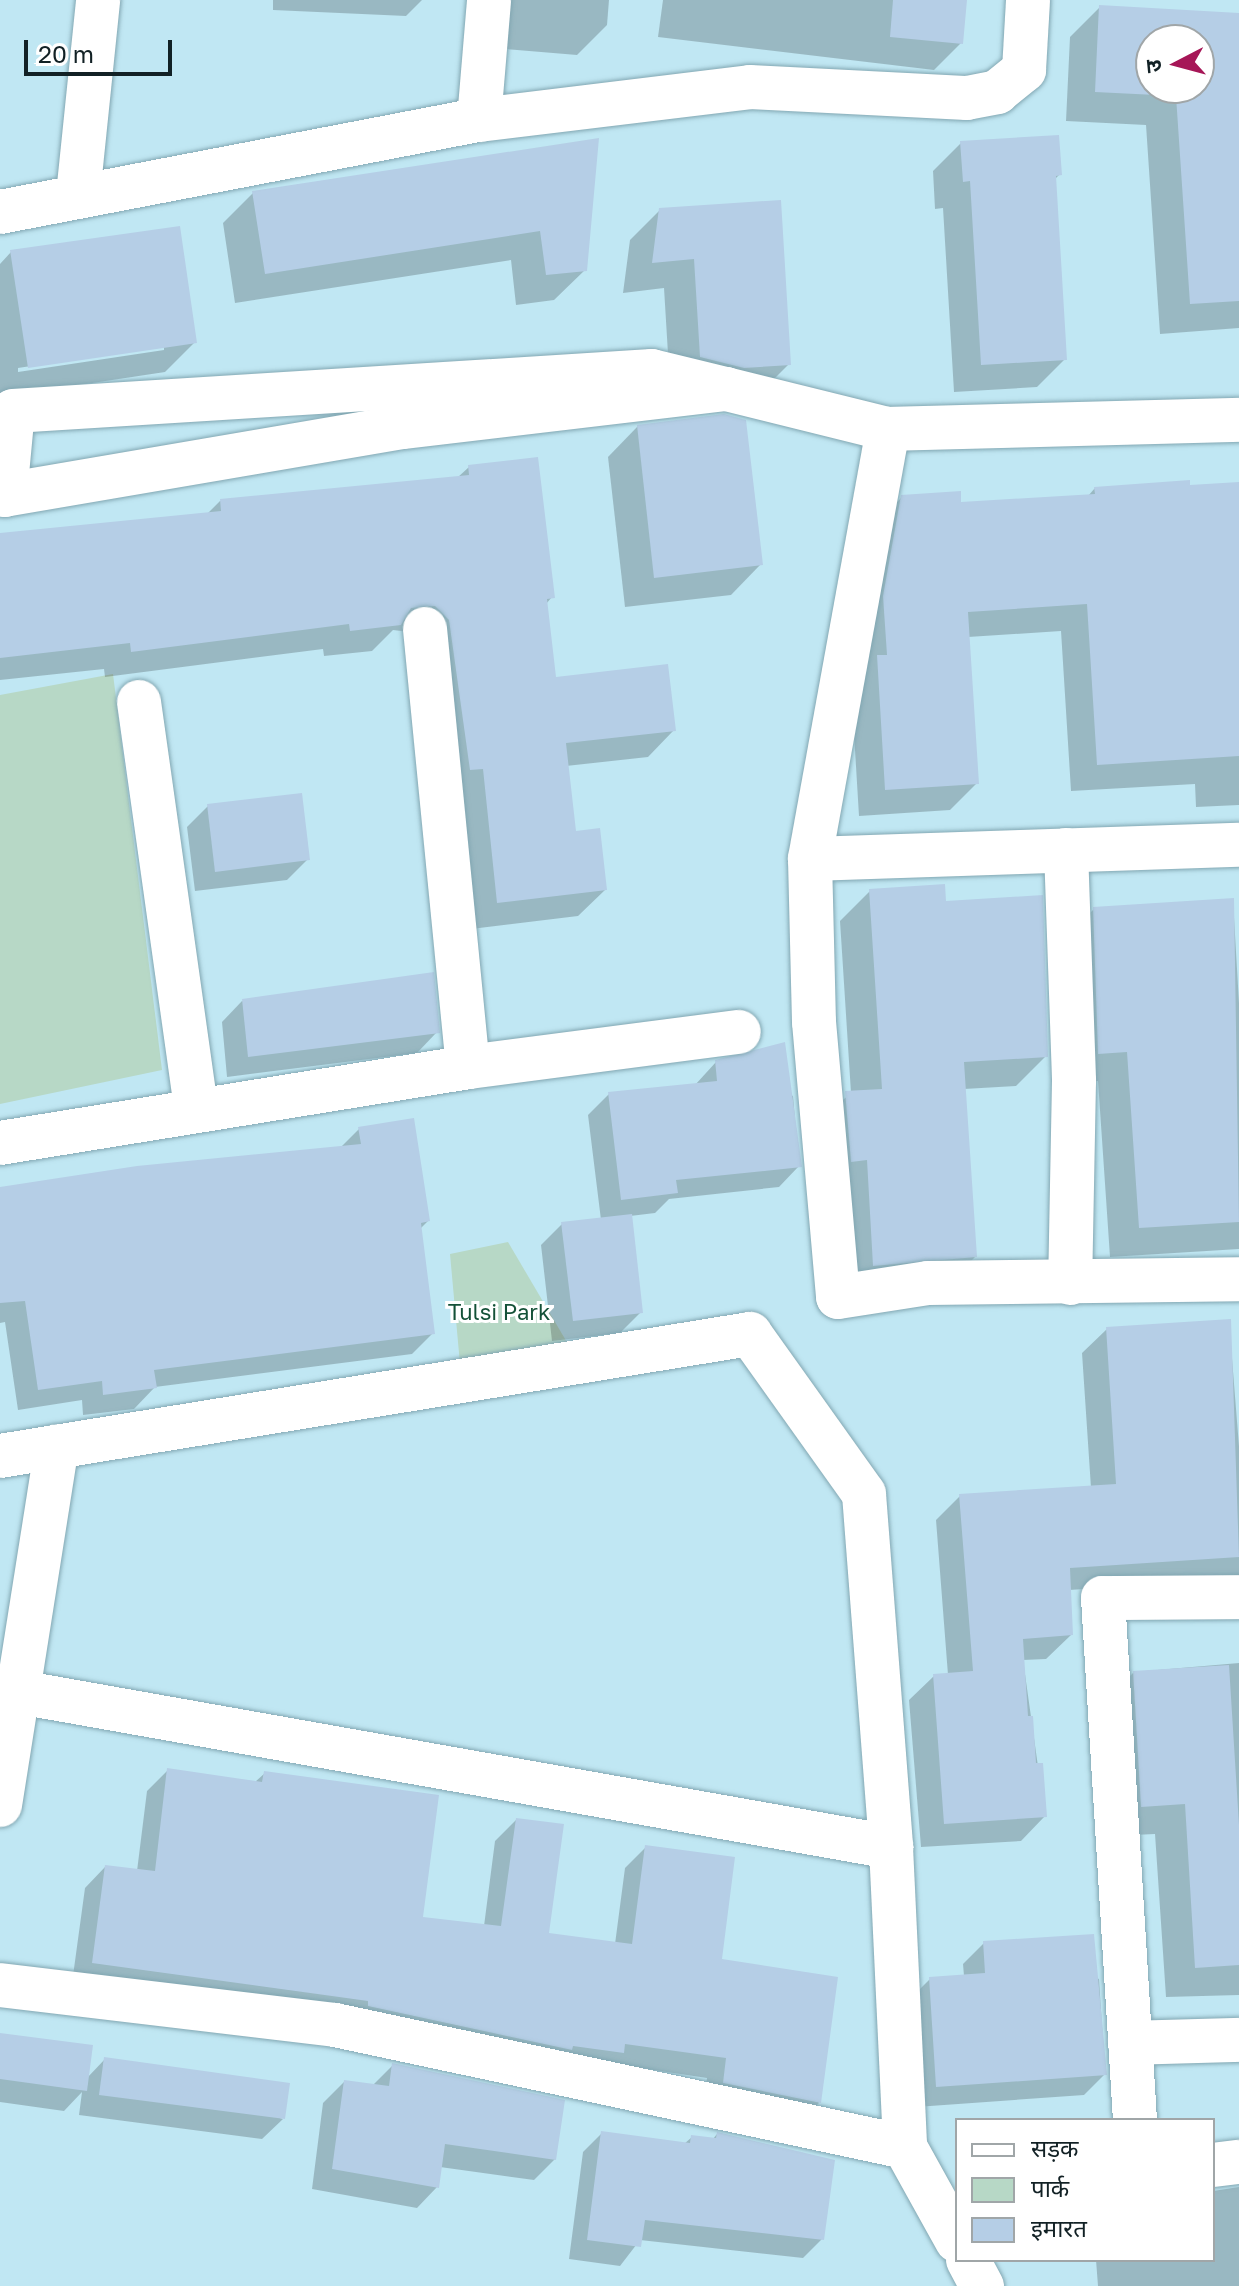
<!DOCTYPE html>
<meta charset="utf-8">
<style>
body{margin:0}
#map{position:relative;width:1239px;height:2286px;overflow:hidden;background:#c0e7f3;font-family:"Golos Text","Noto Sans Devanagari",sans-serif}
div>[style]{position:absolute}
.green>*{inset:0;background:#b7d8c6}
.shadow>*{inset:0;background:#0003}
.building>*{inset:0;background:#b5cee6}
.roads{filter:drop-shadow(0 0 2px #82a7b2) drop-shadow(0 0 2px #82a7b2)}
.minor>*{height:44px;margin:-22px;padding:0 22px;transform-origin:22px;border-radius:22px;background:#fff}
span{translate:-50% -50%;white-space:nowrap;text-align:center;line-height:1.15;-webkit-text-stroke:6px #fff;paint-order:stroke}
.park-label{font-size:22px;color:#145138}
.legend{position:absolute;left:955px;top:2118px;width:260px;height:144px;box-sizing:border-box;background:#fff;border:2px solid #a0a6a8;margin:0;padding:10px 14px;list-style:none;font-size:24px;color:#122125}
.legend li{display:flex;align-items:center;gap:16px;height:40px}
.legend b{width:40px;border:2px solid #a0a6a8}
.north{position:absolute;left:1135px;top:24px;width:80px;height:80px;box-sizing:border-box;background:#fff;border:2px solid #a0a6a8;border-radius:50%;rotate:264deg;font-size:22px;font-weight:700;line-height:32px;text-align:center;color:#122125}
.north::after{content:'';display:block;margin:auto;width:28px;height:36px;background:#a61657;clip-path:polygon(50% 0,100% 100%,50% 72%,0 100%)}
.scale{position:absolute;left:24px;top:40px;width:148px;height:36px;box-sizing:border-box;border:4px solid #122125;border-top:0;padding-left:10px;font-size:24px;line-height:28px;white-space:nowrap;color:#122125;-webkit-text-stroke:6px #fff;paint-order:stroke}
</style>
<div id="map">
<div class="green">
<div style="clip-path:polygon(113px 674px,162px 1070px,0 1104px,0 695px)"></div>
<div style="clip-path:polygon(508px 1242px,568px 1344px,460px 1364px,450px 1254px)"></div>
</div>
<div class="shadow">
<div style="clip-path:polygon(273px 0,422px 0,406px 16px,273px 10px)"></div>
<div style="clip-path:polygon(499px 0,609px 0,607px 25px,577px 55px,494px 48px)"></div>
<div style="clip-path:polygon(663px 0,965px 0,961px 43px,934px 70px,658px 37px)"></div>
<div style="clip-path:polygon(evenodd,1100px 7px,1239px 15px,1239px 328px,1160px 334px,1146px 125px,1066px 121px,1070px 37px,1100px 7px,1151px 40px,1199px 40px,1199px 88px,1151px 88px,1151px 40px)"></div>
<div style="clip-path:polygon(596px 140px,585px 270px,554px 300px,516px 305px,511px 260px,235px 303px,223px 223px,253px 193px)"></div>
<div style="clip-path:polygon(961px 143px,1060px 174px,1054px 180px,1065px 359px,1037px 387px,954px 392px,943px 208px,935px 209px,933px 171px)"></div>
<div style="clip-path:polygon(660px 210px,789px 364px,759px 394px,670px 387px,664px 288px,623px 293px,630px 240px)"></div>
<div style="clip-path:polygon(evenodd,11px 252px,195px 342px,165px 372px,0 397px,0 264px,11px 252px,164px 346px,164px 350px,18px 372px,18px 368px,164px 346px)"></div>
<div style="clip-path:polygon(638px 426px,761px 564px,731px 595px,625px 607px,608px 457px)"></div>
<div style="clip-path:polygon(469px 467px,552px 597px,546px 604px,554px 679px,674px 730px,648px 757px,566px 766px,574px 833px,605px 890px,578px 916px,471px 929px,409px 632px,393px 630px,372px 651px,324px 656px,323px 649px,105px 677px,104px 669px,0 680px,0 535px,206px 515px,220px 501px,457px 478px)"></div>
<div style="clip-path:polygon(1239px 484px,1239px 805px,1196px 807px,1195px 784px,1071px 791px,1061px 631px,968px 637px,977px 783px,950px 810px,859px 816px,851px 684px,875px 524px,902px 497px,960px 504px,1088px 496px,1095px 488px)"></div>
<div style="clip-path:polygon(208px 806px,308px 859px,287px 880px,195px 891px,187px 827px)"></div>
<div style="clip-path:polygon(870px 891px,944px 903px,1046px 1056px,1016px 1086px,964px 1089px,975px 1257px,945px 1287px,844px 1295px,816px 1123px,851px 1093px,840px 921px)"></div>
<div style="clip-path:polygon(1233px 900px,1239px 1003px,1239px 1249px,1110px 1257px,1098px 1081px,1069px 1083px,1064px 939px,1094px 909px)"></div>
<div style="clip-path:polygon(242px 1001px,437px 1032px,417px 1053px,227px 1077px,222px 1022px)"></div>
<div style="clip-path:polygon(716px 1062px,793px 1096px,799px 1166px,779px 1187px,669px 1199px,655px 1213px,630px 1216px,641px 1312px,620px 1333px,552px 1341px,541px 1245px,562px 1224px,601px 1220px,588px 1115px,609px 1094px,695px 1085px)"></div>
<div style="clip-path:polygon(359px 1129px,428px 1221px,420px 1229px,433px 1333px,412px 1354px,155px 1387px,134px 1409px,83px 1415px,82px 1400px,18px 1410px,5px 1322px,0 1323px,0 1195px,340px 1148px)"></div>
<div style="clip-path:polygon(1229px 1321px,1239px 1446px,1239px 1579px,1069px 1590px,1071px 1635px,1046px 1659px,1023px 1660px,1045px 1816px,1021px 1841px,921px 1847px,909px 1700px,934px 1676px,948px 1675px,936px 1520px,960px 1496px,1091px 1488px,1082px 1353px,1107px 1329px)"></div>
<div style="clip-path:polygon(1239px 1663px,1239px 1995px,1166px 1997px,1155px 1834px,1112px 1836px,1103px 1703px,1134px 1672px)"></div>
<div style="clip-path:polygon(168px 1770px,255px 1782px,265px 1773px,421px 1918px,484px 1926px,495px 1841px,516px 1820px,547px 1935px,615px 1944px,625px 1868px,646px 1847px,819px 2103px,798px 2123px,703px 2103px,707px 2078px,72px 1983px,85px 1888px,105px 1867px,137px 1871px,147px 1791px)"></div>
<div style="clip-path:polygon(984px 1943px,1099px 1979px,1105px 2074px,1084px 2095px,916px 2107px,909px 2000px,930px 1979px,964px 1976px,963px 1964px)"></div>
<div style="clip-path:polygon(0 2035px,87px 2078px,105px 2059px,283px 2119px,262px 2139px,79px 2115px,82px 2092px,64px 2111px,0 2102px)"></div>
<div style="clip-path:polygon(393px 2065px,555px 2159px,534px 2180px,440px 2167px,437px 2187px,417px 2208px,312px 2189px,323px 2103px,344px 2082px,372px 2086px)"></div>
<div style="clip-path:polygon(602px 2133px,684px 2144px,692px 2137px,712px 2140px,717px 2134px,822px 2239px,803px 2258px,640px 2240px,620px 2266px,569px 2259px,583px 2152px)"></div>
<div style="clip-path:polygon(1239px 2187px,1239px 2286px,1098px 2286px,1096px 2260px,1213px 2260px,1213px 2191px)"></div>
</div>
<div class="building">
<div style="clip-path:polygon(893px 0,967px 0,963px 44px,890px 37px)"></div>
<div style="clip-path:polygon(evenodd,1099px 5px,1239px 13px,1239px 301px,1190px 304px,1176px 96px,1095px 92px,1099px 5px,1151px 40px,1199px 40px,1199px 88px,1151px 88px,1151px 40px)"></div>
<div style="clip-path:polygon(1059px 135px,1062px 175px,1056px 176px,1067px 360px,981px 365px,970px 181px,963px 182px,960px 141px)"></div>
<div style="clip-path:polygon(599px 138px,587px 271px,546px 275px,540px 231px,265px 274px,252px 191px)"></div>
<div style="clip-path:polygon(781px 200px,791px 365px,744px 368px,700px 357px,694px 259px,652px 263px,659px 208px)"></div>
<div style="clip-path:polygon(180px 226px,197px 343px,28px 368px,10px 250px)"></div>
<div style="clip-path:polygon(724px 414px,746px 420px,763px 565px,654px 578px,637px 425px)"></div>
<div style="clip-path:polygon(538px 457px,555px 598px,547px 599px,556px 677px,668px 664px,676px 731px,566px 743px,576px 831px,600px 828px,607px 890px,497px 903px,483px 769px,470px 770px,449px 620px,435px 606px,411px 608px,401px 625px,350px 631px,349px 624px,131px 652px,130px 643px,0 658px,0 533px,221px 511px,220px 499px,469px 475px,468px 465px)"></div>
<div style="clip-path:polygon(1190px 480px,1190px 485px,1239px 482px,1239px 756px,1097px 765px,1087px 604px,968px 612px,979px 784px,885px 790px,877px 655px,887px 655px,883px 596px,901px 495px,961px 491px,961px 502px,1095px 494px,1094px 487px)"></div>
<div style="clip-path:polygon(302px 793px,310px 860px,215px 872px,207px 804px)"></div>
<div style="clip-path:polygon(945px 884px,946px 901px,1043px 895px,1048px 1057px,964px 1062px,977px 1257px,873px 1266px,867px 1160px,851px 1162px,845px 1091px,882px 1089px,869px 889px)"></div>
<div style="clip-path:polygon(1234px 898px,1239px 1222px,1139px 1228px,1127px 1052px,1098px 1054px,1093px 907px)"></div>
<div style="clip-path:polygon(434px 972px,440px 1033px,248px 1057px,242px 999px)"></div>
<div style="clip-path:polygon(785px 1042px,802px 1167px,676px 1180px,678px 1193px,621px 1200px,608px 1092px,717px 1081px,715px 1060px)"></div>
<div style="clip-path:polygon(414px 1118px,430px 1221px,421px 1223px,435px 1334px,154px 1370px,157px 1388px,103px 1395px,102px 1381px,38px 1390px,25px 1301px,0 1303px,0 1187px,137px 1166px,361px 1144px,358px 1127px)"></div>
<div style="clip-path:polygon(632px 1214px,643px 1313px,573px 1321px,561px 1222px)"></div>
<div style="clip-path:polygon(1231px 1319px,1239px 1557px,1070px 1568px,1073px 1635px,1023px 1639px,1028px 1716px,1033px 1716px,1036px 1763px,1043px 1763px,1047px 1817px,944px 1824px,933px 1674px,973px 1671px,959px 1494px,1116px 1484px,1106px 1327px)"></div>
<div style="clip-path:polygon(1229px 1665px,1239px 1825px,1239px 1965px,1195px 1968px,1185px 1804px,1141px 1807px,1133px 1671px)"></div>
<div style="clip-path:polygon(167px 1768px,262px 1782px,264px 1771px,439px 1795px,423px 1917px,501px 1926px,516px 1818px,564px 1824px,549px 1933px,632px 1944px,645px 1845px,735px 1857px,722px 1959px,838px 1977px,821px 2103px,723px 2083px,726px 2058px,625px 2044px,624px 2053px,573px 2046px,572px 2050px,368px 2006px,368px 2001px,92px 1963px,105px 1865px,155px 1871px)"></div>
<div style="clip-path:polygon(1094px 1934px,1107px 2075px,936px 2087px,929px 1977px,985px 1973px,983px 1941px)"></div>
<div style="clip-path:polygon(0 2033px,93px 2045px,87px 2091px,0 2079px)"></div>
<div style="clip-path:polygon(104px 2057px,290px 2083px,285px 2119px,99px 2095px)"></div>
<div style="clip-path:polygon(392px 2063px,565px 2100px,556px 2160px,445px 2144px,439px 2188px,332px 2169px,344px 2080px,389px 2086px)"></div>
<div style="clip-path:polygon(601px 2131px,690px 2143px,691px 2135px,716px 2138px,717px 2132px,835px 2160px,824px 2240px,645px 2220px,641px 2247px,587px 2240px)"></div>
</div>
<div class="roads">
<div class="minor">
<div style="left:479px;top:120px;width:273px;rotate:-6.9deg"></div>
<div style="left:750px;top:87px;width:217px;rotate:2.9deg"></div>
<div style="left:967px;top:98px;width:31px;rotate:-11deg"></div>
<div style="left:997px;top:92px;width:35px;rotate:-39deg"></div>
<div style="left:1024px;top:70px;width:70px;rotate:-86.7deg"></div>
<div style="left:78px;top:195px;width:196px;rotate:-84.1deg"></div>
<div style="left:0;top:212px;width:488px;rotate:-10.9deg"></div>
<div style="left:479px;top:120px;width:120px;rotate:-85.2deg"></div>
<div style="left:652px;top:371px;width:76px;rotate:13.7deg"></div>
<div style="left:726px;top:389px;width:326px;rotate:173.3deg"></div>
<div style="left:402px;top:427px;width:403px;rotate:170.3deg"></div>
<div style="left:5px;top:495px;width:84px;rotate:-84.6deg"></div>
<div style="left:13px;top:411px;width:640px;rotate:-3.58deg"></div>
<div style="left:726px;top:389px;width:167px;rotate:13.9deg"></div>
<div style="left:888px;top:429px;width:351px;rotate:-1.5deg"></div>
<div style="left:888px;top:429px;width:437px;rotate:100.3deg"></div>
<div style="left:810px;top:859px;width:163px;rotate:88.6deg"></div>
<div style="left:814px;top:1022px;width:276px;rotate:85deg"></div>
<div style="left:838px;top:1297px;width:91px;rotate:-8.8deg"></div>
<div style="left:928px;top:1283px;width:311px;rotate:-0.7deg"></div>
<div style="left:425px;top:629px;width:440px;rotate:84.4deg"></div>
<div style="left:139px;top:702px;width:411px;rotate:82deg"></div>
<div style="left:1066px;top:850px;width:231px;rotate:88deg"></div>
<div style="left:1074px;top:1081px;width:202px;rotate:91.1deg"></div>
<div style="left:810px;top:859px;width:429px;rotate:-1.9deg"></div>
<div style="left:0;top:1143px;width:474px;rotate:-9.2deg"></div>
<div style="left:468px;top:1067px;width:273px;rotate:-7.4deg"></div>
<div style="left:0;top:1456px;width:760px;rotate:-9.24deg"></div>
<div style="left:750px;top:1334px;width:196px;rotate:54.5deg"></div>
<div style="left:864px;top:1494px;width:354px;rotate:85.6deg"></div>
<div style="left:891px;top:1847px;width:300px;rotate:87.3deg"></div>
<div style="left:905px;top:2147px;width:107px;rotate:61deg"></div>
<div style="left:19px;top:1692px;width:886px;rotate:10.08deg"></div>
<div style="left:0;top:1805px;width:363px;rotate:-81deg"></div>
<div style="left:0;top:1985px;width:337px;rotate:6.8deg"></div>
<div style="left:335px;top:2025px;width:583px;rotate:12.08deg"></div>
<div style="left:1130px;top:2043px;width:109px;rotate:-1.6deg"></div>
<div style="left:1135px;top:2120px;width:523px;rotate:-93.51deg"></div>
<div style="left:1103px;top:1598px;width:136px;rotate:-0.4deg"></div>
<div style="left:1213px;top:2165px;width:26px;rotate:-7deg"></div>
<div style="left:968px;top:2260px;width:30px;rotate:62deg"></div>
</div>
</div>
<div class="park-label">
<span style="left:499px;top:1312px">Tulsi Park</span>
</div>
<ul class="legend">
<li><b style="height:10px;background:#fff"></b>सड़क</li>
<li><b style="height:22px;background:#b7d8c6"></b>पार्क</li>
<li><b style="height:22px;background:#b5cee6"></b>इमारत</li>
</ul>
<div class="north">उ</div>
<div class="scale">20 m</div>
</div>
